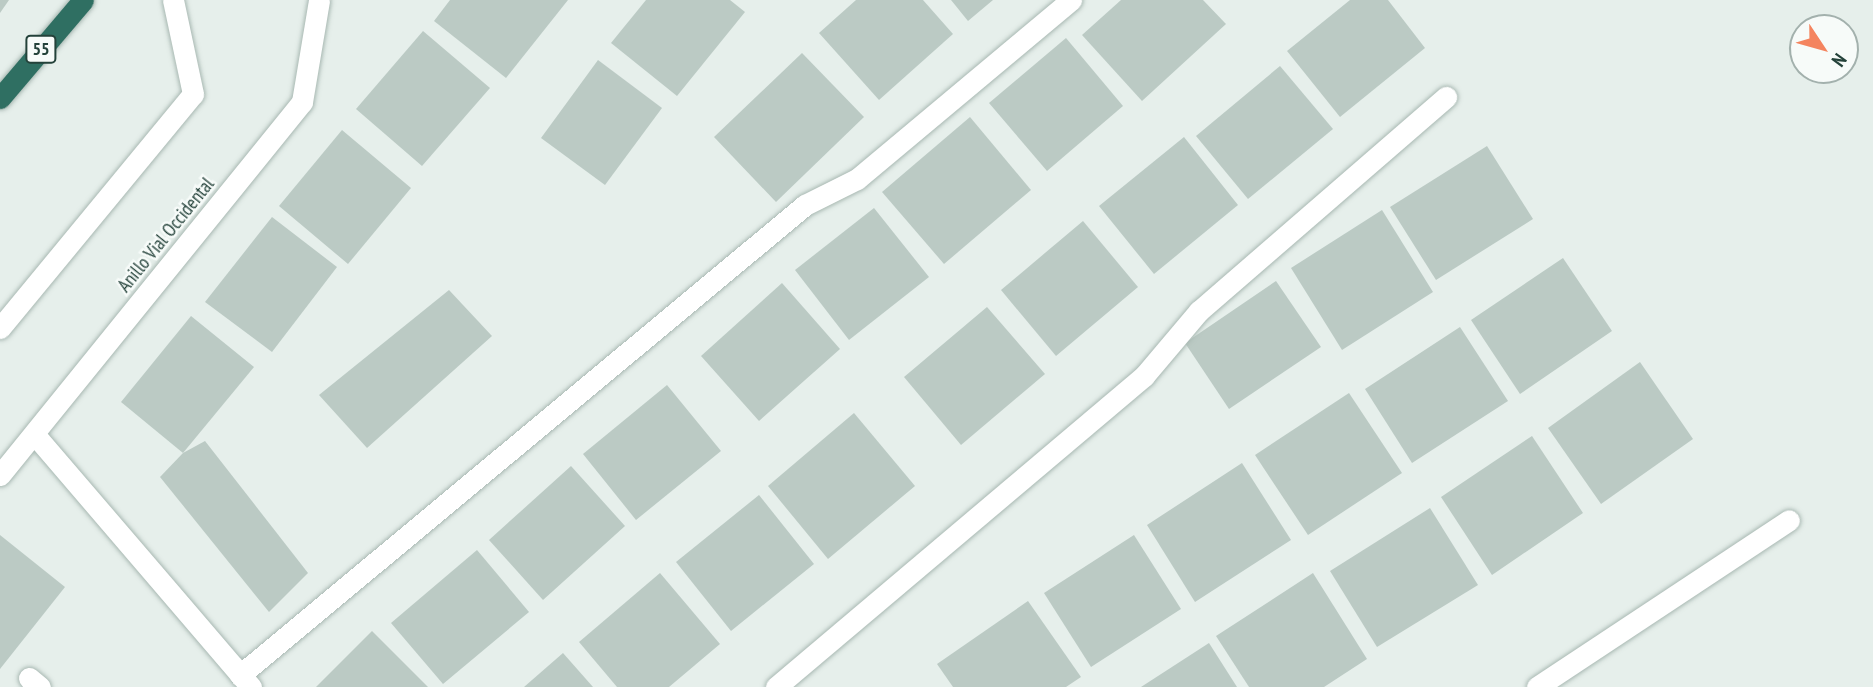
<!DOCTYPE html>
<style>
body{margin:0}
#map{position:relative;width:1873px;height:687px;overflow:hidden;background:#e6efeb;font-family:"PT Sans Narrow",sans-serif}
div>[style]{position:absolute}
.building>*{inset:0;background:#bbcac4}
.roads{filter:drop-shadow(0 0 2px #a8b8b2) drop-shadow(0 0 2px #a8b8b2)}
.lane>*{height:21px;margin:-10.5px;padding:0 10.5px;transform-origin:10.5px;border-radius:10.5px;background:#fff}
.street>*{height:21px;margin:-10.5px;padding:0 10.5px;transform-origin:10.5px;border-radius:10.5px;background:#fff}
.highway>*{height:21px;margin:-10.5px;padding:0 10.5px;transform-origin:10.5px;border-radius:10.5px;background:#2f6f62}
span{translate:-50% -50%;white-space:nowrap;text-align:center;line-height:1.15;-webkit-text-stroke:5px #f7fbf9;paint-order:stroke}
.shield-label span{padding:2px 5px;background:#f7fbf9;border:2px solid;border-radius:5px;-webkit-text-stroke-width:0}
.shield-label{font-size:18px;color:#24423a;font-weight:700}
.street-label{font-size:19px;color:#24423a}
.north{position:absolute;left:1789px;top:14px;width:70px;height:70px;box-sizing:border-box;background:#f7fbf9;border:2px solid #a3b1ad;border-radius:50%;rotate:126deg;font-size:19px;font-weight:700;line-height:28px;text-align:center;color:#24423a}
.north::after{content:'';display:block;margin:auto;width:24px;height:32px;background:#f4845f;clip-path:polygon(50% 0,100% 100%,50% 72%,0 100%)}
</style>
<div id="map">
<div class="building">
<div style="clip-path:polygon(0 0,9px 0,0 13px)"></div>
<div style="clip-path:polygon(450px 0,568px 0,506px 78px,434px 21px)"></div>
<div style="clip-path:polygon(646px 0,730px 0,745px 12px,677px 96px,611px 43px)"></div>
<div style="clip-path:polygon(856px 0,923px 0,953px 34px,879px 100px,819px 33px)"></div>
<div style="clip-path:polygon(951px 0,993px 0,968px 21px)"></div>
<div style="clip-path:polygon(1121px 0,1203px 0,1226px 24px,1142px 101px,1082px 35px)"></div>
<div style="clip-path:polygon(1350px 0,1388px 0,1425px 48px,1340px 117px,1287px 51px)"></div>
<div style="clip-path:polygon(423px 31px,490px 88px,422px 166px,356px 109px)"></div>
<div style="clip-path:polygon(1066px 38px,1123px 106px,1047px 171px,989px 103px)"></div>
<div style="clip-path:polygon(802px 53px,864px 117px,776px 202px,714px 137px)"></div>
<div style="clip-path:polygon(598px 60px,662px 108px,605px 185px,541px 138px)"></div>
<div style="clip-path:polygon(1280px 66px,1333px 129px,1248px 199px,1196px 136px)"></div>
<div style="clip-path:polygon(970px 117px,1031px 190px,944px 264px,882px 192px)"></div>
<div style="clip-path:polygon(342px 130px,411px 188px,348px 264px,279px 206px)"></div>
<div style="clip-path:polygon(1184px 137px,1238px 205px,1154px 274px,1099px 206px)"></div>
<div style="clip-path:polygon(1487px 146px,1533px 219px,1436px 280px,1390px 207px)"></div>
<div style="clip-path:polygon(874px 208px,929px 277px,849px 340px,795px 270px)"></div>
<div style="clip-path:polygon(1382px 210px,1433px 292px,1342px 350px,1291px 268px)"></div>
<div style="clip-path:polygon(272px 217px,337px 267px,272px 352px,205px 302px)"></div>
<div style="clip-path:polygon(1083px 221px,1138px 287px,1056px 356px,1001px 290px)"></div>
<div style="clip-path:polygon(1563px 258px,1612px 331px,1520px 394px,1471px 320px)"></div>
<div style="clip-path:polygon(1276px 281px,1321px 347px,1229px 409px,1185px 343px)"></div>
<div style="clip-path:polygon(782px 283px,840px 349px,759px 421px,701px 356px)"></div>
<div style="clip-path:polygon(449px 290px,492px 336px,367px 448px,319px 395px)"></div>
<div style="clip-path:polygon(987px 307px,1045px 374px,961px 445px,904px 377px)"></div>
<div style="clip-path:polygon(191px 316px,254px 367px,183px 453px,121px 402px)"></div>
<div style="clip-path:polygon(1460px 327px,1508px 401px,1412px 463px,1365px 389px)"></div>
<div style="clip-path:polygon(1640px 362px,1693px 439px,1601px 504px,1548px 428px)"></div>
<div style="clip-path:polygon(667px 385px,721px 451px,636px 520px,583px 454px)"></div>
<div style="clip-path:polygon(1349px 393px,1402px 473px,1308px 535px,1255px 455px)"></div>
<div style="clip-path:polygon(854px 413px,915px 486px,828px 559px,768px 486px)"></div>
<div style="clip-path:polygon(1532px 436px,1583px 513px,1492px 575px,1441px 497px)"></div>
<div style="clip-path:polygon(205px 441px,308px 573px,269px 612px,160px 477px,183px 453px)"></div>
<div style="clip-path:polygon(1242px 463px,1291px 540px,1195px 602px,1147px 525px)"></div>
<div style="clip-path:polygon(571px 466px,625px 526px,543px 600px,489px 540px)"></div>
<div style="clip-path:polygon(759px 495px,814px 564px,731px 631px,676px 562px)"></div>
<div style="clip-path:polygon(1430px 508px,1478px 585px,1377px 647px,1330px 571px)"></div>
<div style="clip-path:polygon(0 535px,65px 587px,0 669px)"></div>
<div style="clip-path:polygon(1134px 535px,1181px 609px,1091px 667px,1044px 593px)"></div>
<div style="clip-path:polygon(477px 550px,529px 612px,443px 684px,391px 623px)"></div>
<div style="clip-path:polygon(660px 573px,720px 644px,669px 687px,617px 687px,579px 642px)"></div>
<div style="clip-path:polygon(1313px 573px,1367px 659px,1324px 687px,1249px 687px,1216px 636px)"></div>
<div style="clip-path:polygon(1028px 601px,1081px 677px,1066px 687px,953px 687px,937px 664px)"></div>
<div style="clip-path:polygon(372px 631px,428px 687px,316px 687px)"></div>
<div style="clip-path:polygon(1209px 643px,1237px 687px,1141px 687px)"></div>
<div style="clip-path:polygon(563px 653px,593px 687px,524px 687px)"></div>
</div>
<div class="roads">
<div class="lane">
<div style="left:0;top:328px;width:303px;rotate:-50.5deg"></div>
<div style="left:193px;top:94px;width:96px;rotate:-102deg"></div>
<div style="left:240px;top:675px;width:735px;rotate:-39.76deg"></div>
<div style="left:805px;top:205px;width:58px;rotate:-26.6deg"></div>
<div style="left:857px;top:179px;width:279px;rotate:-39.9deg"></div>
<div style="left:29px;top:678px;width:14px;rotate:39deg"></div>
<div style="left:776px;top:687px;width:482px;rotate:-40.2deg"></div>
<div style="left:1144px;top:376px;width:85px;rotate:-49.8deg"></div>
<div style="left:1199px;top:311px;width:327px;rotate:-40.9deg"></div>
</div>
<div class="street">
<div style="left:35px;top:435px;width:332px;rotate:49.4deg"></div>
<div style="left:0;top:475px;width:480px;rotate:-51deg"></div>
<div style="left:302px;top:102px;width:103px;rotate:-80.5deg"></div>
<div style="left:1537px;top:687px;width:302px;rotate:-33.5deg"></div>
</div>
<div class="highway">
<div style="left:0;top:98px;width:128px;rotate:-49.7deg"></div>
</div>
</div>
<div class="shield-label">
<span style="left:41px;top:49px">55</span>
</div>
<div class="street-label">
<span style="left:166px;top:235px;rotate:-51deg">Anillo Vial Occidental</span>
</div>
<div class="north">N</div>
</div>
